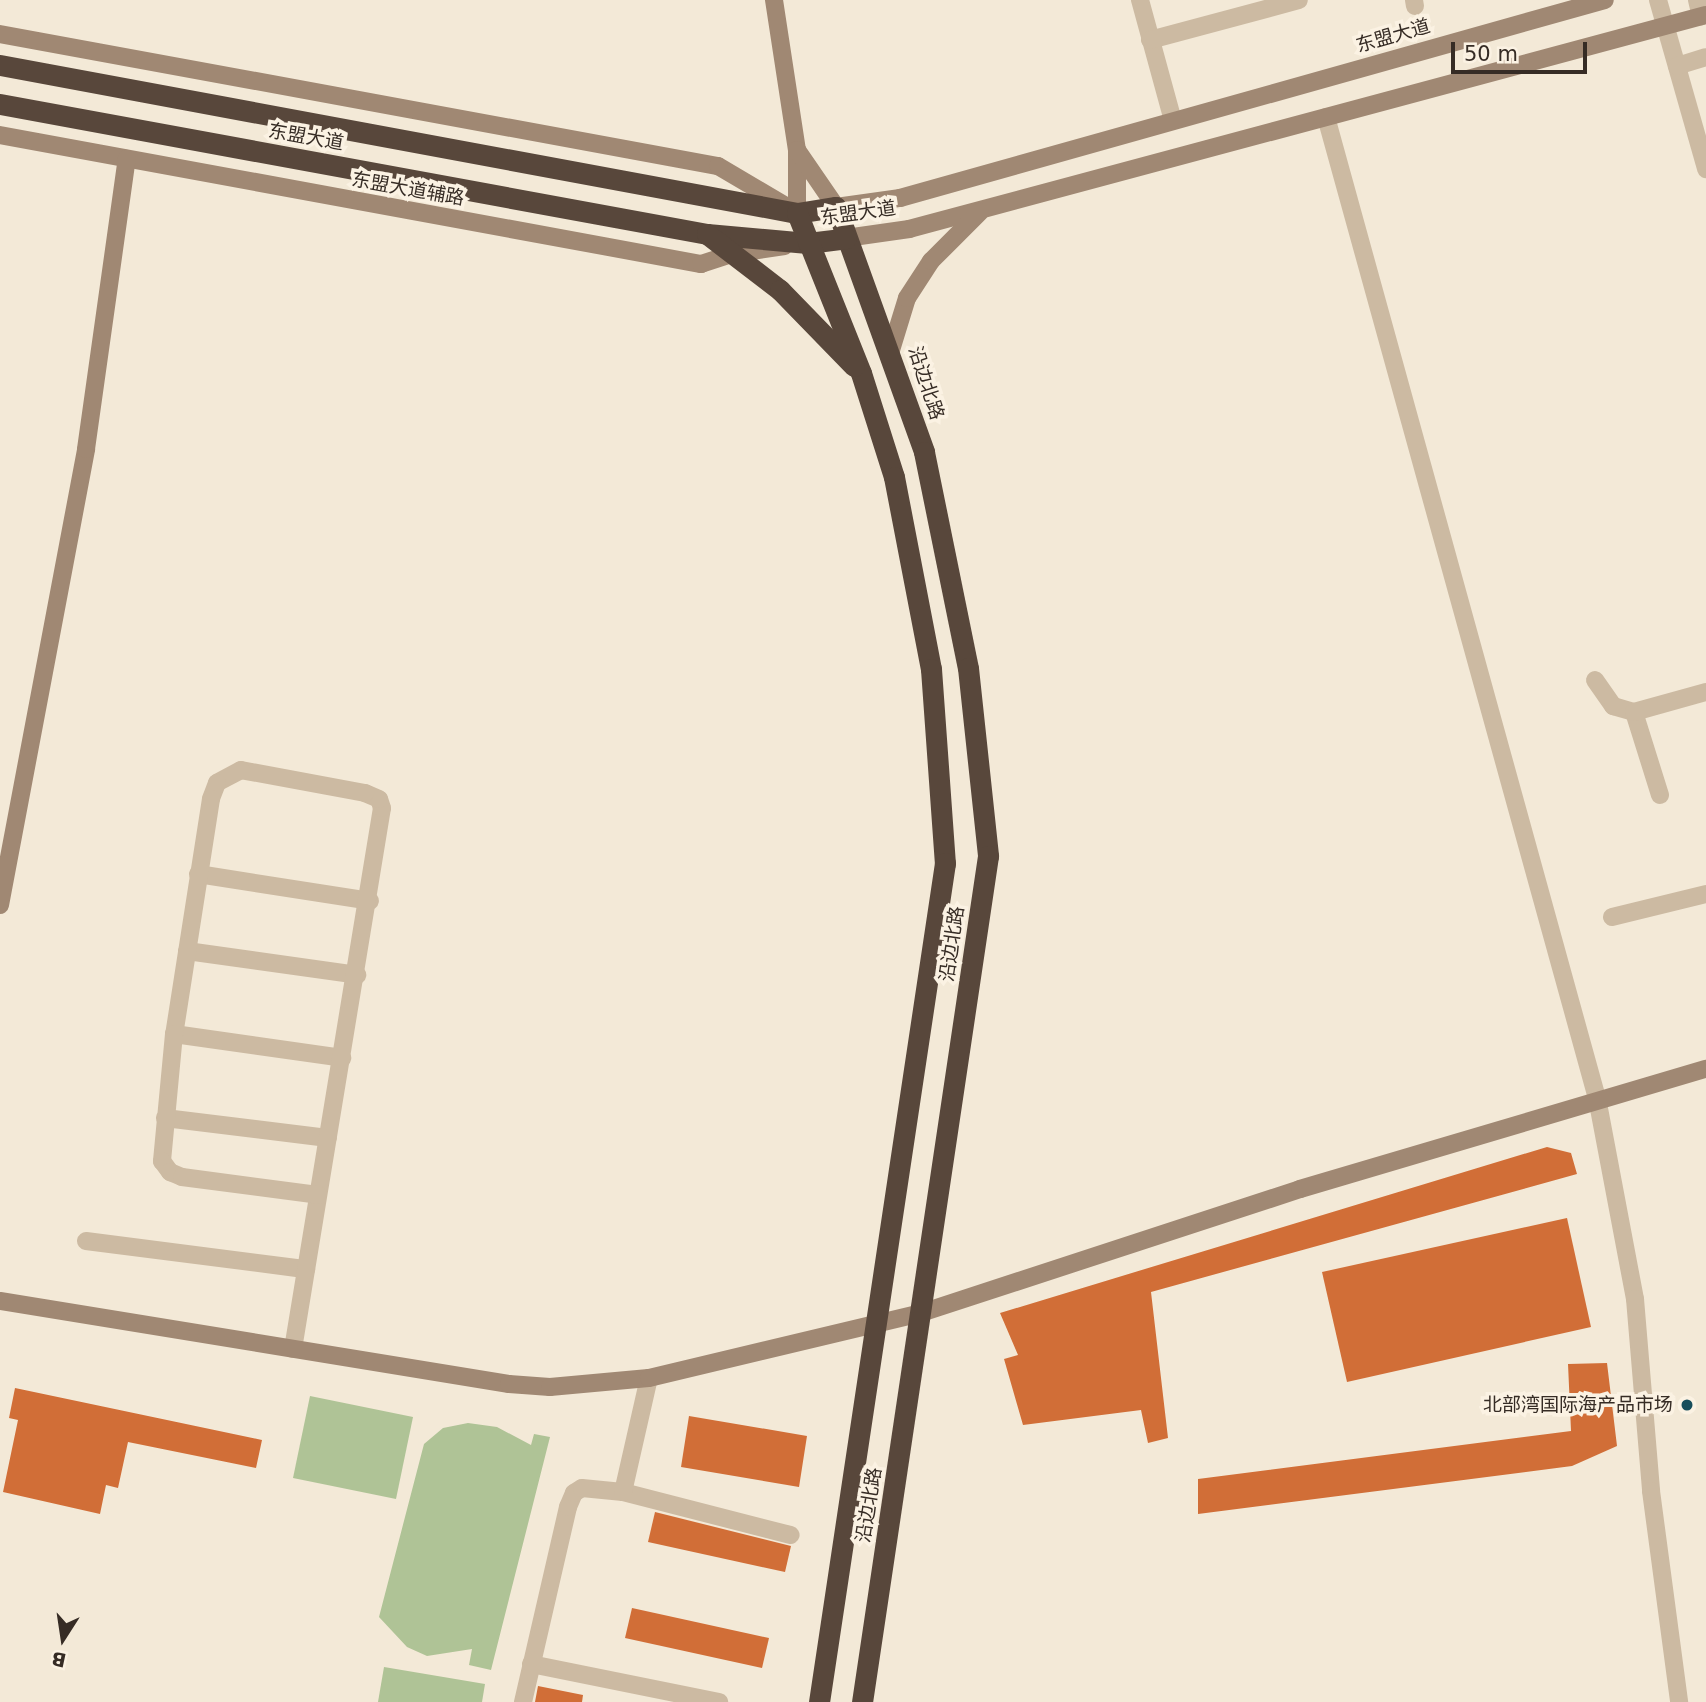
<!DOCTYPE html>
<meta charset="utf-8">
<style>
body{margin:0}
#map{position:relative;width:1706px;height:1702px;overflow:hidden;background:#f3e9d7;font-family:"DejaVu Sans","Noto Sans SC",sans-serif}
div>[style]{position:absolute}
.green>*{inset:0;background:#afc396}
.building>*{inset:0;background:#d16e37}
.street>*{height:18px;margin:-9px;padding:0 9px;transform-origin:9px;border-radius:9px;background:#ccbaa2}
.secondary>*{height:18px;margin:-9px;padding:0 9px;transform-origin:9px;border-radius:9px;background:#a08873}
.highway>*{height:21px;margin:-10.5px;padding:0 10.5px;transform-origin:10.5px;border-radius:10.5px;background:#58473b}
.dots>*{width:19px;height:19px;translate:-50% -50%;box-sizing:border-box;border:4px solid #fbf2e3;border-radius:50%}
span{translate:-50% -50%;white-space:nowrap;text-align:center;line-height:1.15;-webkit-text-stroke:7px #fbf2e3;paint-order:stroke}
.street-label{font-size:19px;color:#362c25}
.poi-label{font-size:19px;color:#362c25}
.right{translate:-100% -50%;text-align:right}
.north{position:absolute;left:28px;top:1604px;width:70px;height:70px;-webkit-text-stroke:5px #fbf2e3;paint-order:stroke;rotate:192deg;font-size:19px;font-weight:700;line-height:28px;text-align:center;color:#362c25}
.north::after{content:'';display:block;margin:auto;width:24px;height:32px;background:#362c25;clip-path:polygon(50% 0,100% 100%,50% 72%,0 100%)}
.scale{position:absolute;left:1451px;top:42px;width:136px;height:32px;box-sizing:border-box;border:4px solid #362c25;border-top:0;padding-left:9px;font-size:21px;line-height:24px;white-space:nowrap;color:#362c25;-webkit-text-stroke:5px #fbf2e3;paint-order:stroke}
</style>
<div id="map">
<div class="green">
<div style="clip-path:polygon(310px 1396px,413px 1417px,396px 1499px,293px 1478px)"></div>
<div style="clip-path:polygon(468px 1423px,497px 1427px,531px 1445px,534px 1434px,550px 1437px,491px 1670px,469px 1665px,472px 1649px,427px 1656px,407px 1647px,379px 1617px,424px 1444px,443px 1428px)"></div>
<div style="clip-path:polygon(384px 1667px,485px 1684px,482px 1702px,378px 1702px)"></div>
</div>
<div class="building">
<div style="clip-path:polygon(1547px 1147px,1571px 1153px,1577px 1174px,1151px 1292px,1168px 1438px,1148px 1443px,1141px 1410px,1023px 1425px,1004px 1359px,1018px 1355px,1000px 1313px)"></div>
<div style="clip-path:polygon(1567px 1218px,1591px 1327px,1347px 1382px,1322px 1272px)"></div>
<div style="clip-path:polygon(1607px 1363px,1617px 1446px,1572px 1466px,1198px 1514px,1198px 1479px,1571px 1431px,1568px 1364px)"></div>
<div style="clip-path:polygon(15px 1388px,262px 1440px,256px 1468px,128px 1442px,118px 1488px,106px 1485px,100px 1514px,3px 1492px,18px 1420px,9px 1418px)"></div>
<div style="clip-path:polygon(689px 1416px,807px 1436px,799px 1487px,681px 1467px)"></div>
<div style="clip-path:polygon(655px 1512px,791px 1546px,785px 1572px,648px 1542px)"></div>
<div style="clip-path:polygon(632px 1608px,769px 1638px,762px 1668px,625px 1638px)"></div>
<div style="clip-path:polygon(538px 1686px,583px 1695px,582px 1702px,535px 1702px)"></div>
</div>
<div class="street">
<div style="left:1140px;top:0;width:125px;rotate:74.7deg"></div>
<div style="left:1414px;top:0;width:6px;rotate:81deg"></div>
<div style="left:1658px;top:0;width:176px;rotate:74.1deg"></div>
<div style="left:1697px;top:0;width:17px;rotate:77deg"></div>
<div style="left:1150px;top:40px;width:154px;rotate:-15deg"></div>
<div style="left:1677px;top:66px;width:30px;rotate:-17deg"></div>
<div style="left:1326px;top:117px;width:1018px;rotate:74.56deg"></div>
<div style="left:1597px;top:1098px;width:205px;rotate:79.3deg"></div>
<div style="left:1635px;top:1299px;width:193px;rotate:85.2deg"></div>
<div style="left:1651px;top:1491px;width:213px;rotate:82.4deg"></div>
<div style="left:1595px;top:680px;width:32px;rotate:55deg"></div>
<div style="left:1613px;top:706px;width:22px;rotate:16deg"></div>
<div style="left:1660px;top:795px;width:87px;rotate:-107.4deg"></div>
<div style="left:1634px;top:712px;width:75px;rotate:-15.5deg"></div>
<div style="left:198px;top:874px;width:174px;rotate:8.9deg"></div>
<div style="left:1612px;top:917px;width:97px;rotate:-13.7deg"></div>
<div style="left:187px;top:951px;width:172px;rotate:8deg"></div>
<div style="left:174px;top:1034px;width:170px;rotate:8.1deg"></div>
<div style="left:165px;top:1118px;width:164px;rotate:7deg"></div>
<div style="left:86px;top:1241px;width:222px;rotate:7.3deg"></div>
<div style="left:293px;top:1349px;width:548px;rotate:-80.66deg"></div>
<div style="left:382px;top:808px;width:9px;rotate:-108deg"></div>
<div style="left:379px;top:799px;width:15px;rotate:-157deg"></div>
<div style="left:365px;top:793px;width:126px;rotate:-169.5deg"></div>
<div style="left:241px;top:770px;width:27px;rotate:152deg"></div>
<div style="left:217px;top:783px;width:17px;rotate:111deg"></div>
<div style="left:211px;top:799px;width:238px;rotate:98.9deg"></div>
<div style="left:174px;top:1034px;width:128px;rotate:95.4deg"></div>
<div style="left:162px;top:1161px;width:14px;rotate:54deg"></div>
<div style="left:170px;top:1172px;width:13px;rotate:23deg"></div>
<div style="left:182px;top:1177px;width:137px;rotate:7.5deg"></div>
<div style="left:623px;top:1492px;width:173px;rotate:14.4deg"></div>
<div style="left:531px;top:1664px;width:192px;rotate:11.4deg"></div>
<div style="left:523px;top:1702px;width:200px;rotate:-77deg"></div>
<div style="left:568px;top:1507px;width:15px;rotate:-67deg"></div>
<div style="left:574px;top:1493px;width:9px;rotate:-32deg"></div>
<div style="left:582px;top:1488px;width:41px;rotate:5.6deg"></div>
<div style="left:623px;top:1492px;width:117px;rotate:-77.2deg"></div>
</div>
<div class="secondary">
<div style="left:774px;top:0;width:152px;rotate:81.3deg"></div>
<div style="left:0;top:34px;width:730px;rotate:10.42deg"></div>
<div style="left:718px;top:166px;width:85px;rotate:30.5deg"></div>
<div style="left:0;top:135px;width:713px;rotate:10.43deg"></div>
<div style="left:701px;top:264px;width:33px;rotate:-18deg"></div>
<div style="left:732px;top:254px;width:53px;rotate:-8.7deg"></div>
<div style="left:797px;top:213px;width:63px;rotate:-90deg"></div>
<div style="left:797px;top:150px;width:69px;rotate:55.6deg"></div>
<div style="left:836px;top:207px;width:65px;rotate:-8deg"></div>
<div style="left:900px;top:198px;width:732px;rotate:-15.69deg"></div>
<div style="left:846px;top:238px;width:64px;rotate:-8.1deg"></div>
<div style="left:909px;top:229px;width:825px;rotate:-15.03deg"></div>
<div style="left:891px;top:350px;width:54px;rotate:-72.9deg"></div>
<div style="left:907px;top:298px;width:44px;rotate:-57deg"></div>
<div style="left:931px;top:261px;width:69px;rotate:-45deg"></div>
<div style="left:0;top:905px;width:464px;rotate:-79.3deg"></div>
<div style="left:86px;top:449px;width:293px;rotate:-82deg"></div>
<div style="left:0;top:1301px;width:516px;rotate:9.26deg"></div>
<div style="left:509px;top:1384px;width:41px;rotate:4.2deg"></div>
<div style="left:550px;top:1387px;width:99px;rotate:-5.2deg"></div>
<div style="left:649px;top:1378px;width:280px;rotate:-13.4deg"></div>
<div style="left:921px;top:1313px;width:399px;rotate:-18.1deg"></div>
<div style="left:1300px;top:1189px;width:423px;rotate:-16.5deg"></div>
</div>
<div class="highway">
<div style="left:0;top:65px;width:811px;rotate:10.52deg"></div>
<div style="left:797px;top:213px;width:39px;rotate:-9deg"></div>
<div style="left:836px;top:207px;width:260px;rotate:70.2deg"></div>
<div style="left:924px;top:452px;width:220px;rotate:78.5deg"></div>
<div style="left:968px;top:668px;width:189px;rotate:83.9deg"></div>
<div style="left:988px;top:856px;width:855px;rotate:98.47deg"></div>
<div style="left:0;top:104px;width:719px;rotate:10.42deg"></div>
<div style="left:707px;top:234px;width:101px;rotate:5.1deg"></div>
<div style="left:808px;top:243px;width:38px;rotate:-7deg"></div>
<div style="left:797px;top:213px;width:172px;rotate:68.2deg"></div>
<div style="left:861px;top:373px;width:109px;rotate:72.4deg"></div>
<div style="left:894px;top:477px;width:196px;rotate:79.1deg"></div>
<div style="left:931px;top:669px;width:195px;rotate:85.9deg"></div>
<div style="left:945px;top:863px;width:848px;rotate:98.54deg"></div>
<div style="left:707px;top:234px;width:92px;rotate:37.5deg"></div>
<div style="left:780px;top:290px;width:106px;rotate:45.8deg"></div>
</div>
<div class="dots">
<div style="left:1687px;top:1405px;background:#174e5b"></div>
</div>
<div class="street-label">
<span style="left:1393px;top:36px;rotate:-16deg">东盟大道</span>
<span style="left:306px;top:137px;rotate:10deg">东盟大道</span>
<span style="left:408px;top:189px;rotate:10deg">东盟大道辅路</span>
<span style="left:858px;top:213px;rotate:-8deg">东盟大道</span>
<span style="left:926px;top:383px;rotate:72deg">沿边北路</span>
<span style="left:952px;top:944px;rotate:-82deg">沿边北路</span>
<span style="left:869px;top:1505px;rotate:-81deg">沿边北路</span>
</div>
<div class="poi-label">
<span class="right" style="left:1673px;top:1405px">北部湾国际海产品市场</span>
</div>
<div class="north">B</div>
<div class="scale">50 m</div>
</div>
